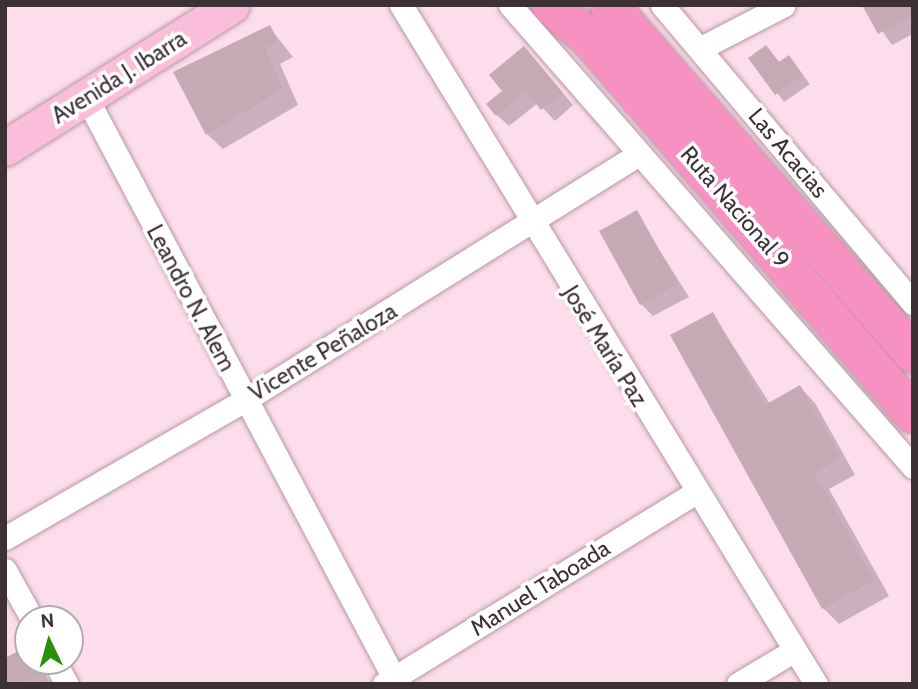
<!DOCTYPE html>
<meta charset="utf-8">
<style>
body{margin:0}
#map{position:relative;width:918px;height:689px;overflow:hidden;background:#fdddeb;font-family:Cabin,sans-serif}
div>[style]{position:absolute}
.shadow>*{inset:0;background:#0003}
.building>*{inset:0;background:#c7a9b6}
.roads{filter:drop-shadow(0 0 2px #b698a5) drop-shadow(0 0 2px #b698a5)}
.street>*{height:23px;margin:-11.5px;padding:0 11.5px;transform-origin:11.5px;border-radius:11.5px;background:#fff}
.primary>*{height:35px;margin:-17.5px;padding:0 17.5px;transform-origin:17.5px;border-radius:17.5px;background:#fabdda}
.highway>*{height:38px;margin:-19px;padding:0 19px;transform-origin:19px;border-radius:19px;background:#f791c2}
span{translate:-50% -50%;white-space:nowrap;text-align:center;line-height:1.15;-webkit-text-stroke:7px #fff;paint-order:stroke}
.street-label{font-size:23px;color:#3d3136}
.frame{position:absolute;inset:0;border:7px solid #3d3136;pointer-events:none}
.north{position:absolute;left:14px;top:605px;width:70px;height:70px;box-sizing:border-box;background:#fff;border:2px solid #b1adaf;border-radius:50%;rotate:355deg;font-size:19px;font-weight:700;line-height:28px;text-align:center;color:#3d3136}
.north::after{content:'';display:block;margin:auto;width:24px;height:32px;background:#2a8e09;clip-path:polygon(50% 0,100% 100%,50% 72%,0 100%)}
</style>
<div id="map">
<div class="shadow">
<div style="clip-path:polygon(913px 5px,913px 34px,892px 45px,866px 8px)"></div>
<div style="clip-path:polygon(270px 28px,293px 57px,280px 64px,298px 105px,223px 149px,207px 134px)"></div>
<div style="clip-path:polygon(766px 47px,780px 63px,789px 57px,810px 84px,784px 102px,751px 58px)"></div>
<div style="clip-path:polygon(536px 61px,573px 105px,555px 121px,538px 103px,509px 126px,497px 115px)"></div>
<div style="clip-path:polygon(636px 213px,689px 297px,653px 316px,641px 304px)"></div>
<div style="clip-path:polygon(713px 314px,770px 404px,800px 387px,815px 403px,855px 475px,829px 489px,889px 596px,839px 624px,823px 608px,672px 336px)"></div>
<div style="clip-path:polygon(28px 648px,28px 661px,53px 661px,46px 676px,51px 684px,5px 684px)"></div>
</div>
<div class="building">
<div style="clip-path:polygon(862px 5px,913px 5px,913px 15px,878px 34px)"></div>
<div style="clip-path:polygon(270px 25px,278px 41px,265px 48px,283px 89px,206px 135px,173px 72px)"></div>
<div style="clip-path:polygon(766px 45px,779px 62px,789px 55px,803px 75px,775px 95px,748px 58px)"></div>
<div style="clip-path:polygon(524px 46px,563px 93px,541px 110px,526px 91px,496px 116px,486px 104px,502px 91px,489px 75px)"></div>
<div style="clip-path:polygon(637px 210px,678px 284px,640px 305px,599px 231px)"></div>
<div style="clip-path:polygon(713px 312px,765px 405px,800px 385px,841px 458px,815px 473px,874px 580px,822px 609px,670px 335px)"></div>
<div style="clip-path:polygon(28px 646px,28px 661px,43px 676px,5px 684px,5px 658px)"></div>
</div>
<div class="roads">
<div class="street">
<div style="left:401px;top:5px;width:796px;rotate:58.57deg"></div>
<div style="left:510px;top:5px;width:613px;rotate:48.9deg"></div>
<div style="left:662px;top:5px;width:390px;rotate:49.9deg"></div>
<div style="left:701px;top:48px;width:93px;rotate:-27.4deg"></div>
<div style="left:86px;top:97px;width:664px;rotate:62.08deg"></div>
<div style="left:5px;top:538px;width:277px;rotate:-29.9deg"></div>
<div style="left:245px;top:400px;width:460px;rotate:-32deg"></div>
<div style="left:5px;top:570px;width:56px;rotate:61.1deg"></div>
<div style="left:54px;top:661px;width:26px;rotate:61deg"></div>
<div style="left:384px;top:684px;width:366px;rotate:-31.6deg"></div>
<div style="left:738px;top:684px;width:66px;rotate:-30.8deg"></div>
</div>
<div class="primary">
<div style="left:5px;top:148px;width:268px;rotate:-32.2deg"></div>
</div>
<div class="highway">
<div style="left:551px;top:5px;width:49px;rotate:40.9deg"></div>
<div style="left:588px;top:37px;width:498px;rotate:49.2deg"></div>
<div style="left:609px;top:5px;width:463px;rotate:48.9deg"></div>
</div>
</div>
<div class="street-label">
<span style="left:119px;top:77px;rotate:-32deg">Avenida J. Ibarra</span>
<span style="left:788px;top:153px;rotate:50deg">Las Acacias</span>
<span style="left:735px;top:207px;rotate:49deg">Ruta Nacional 9</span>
<span style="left:191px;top:298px;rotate:62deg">Leandro N. Alem</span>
<span style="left:605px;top:346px;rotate:58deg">José María Paz</span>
<span style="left:323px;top:352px;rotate:-31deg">Vicente Peñaloza</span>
<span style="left:540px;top:588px;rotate:-32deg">Manuel Taboada</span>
</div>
<div class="frame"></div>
<div class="north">N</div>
</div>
